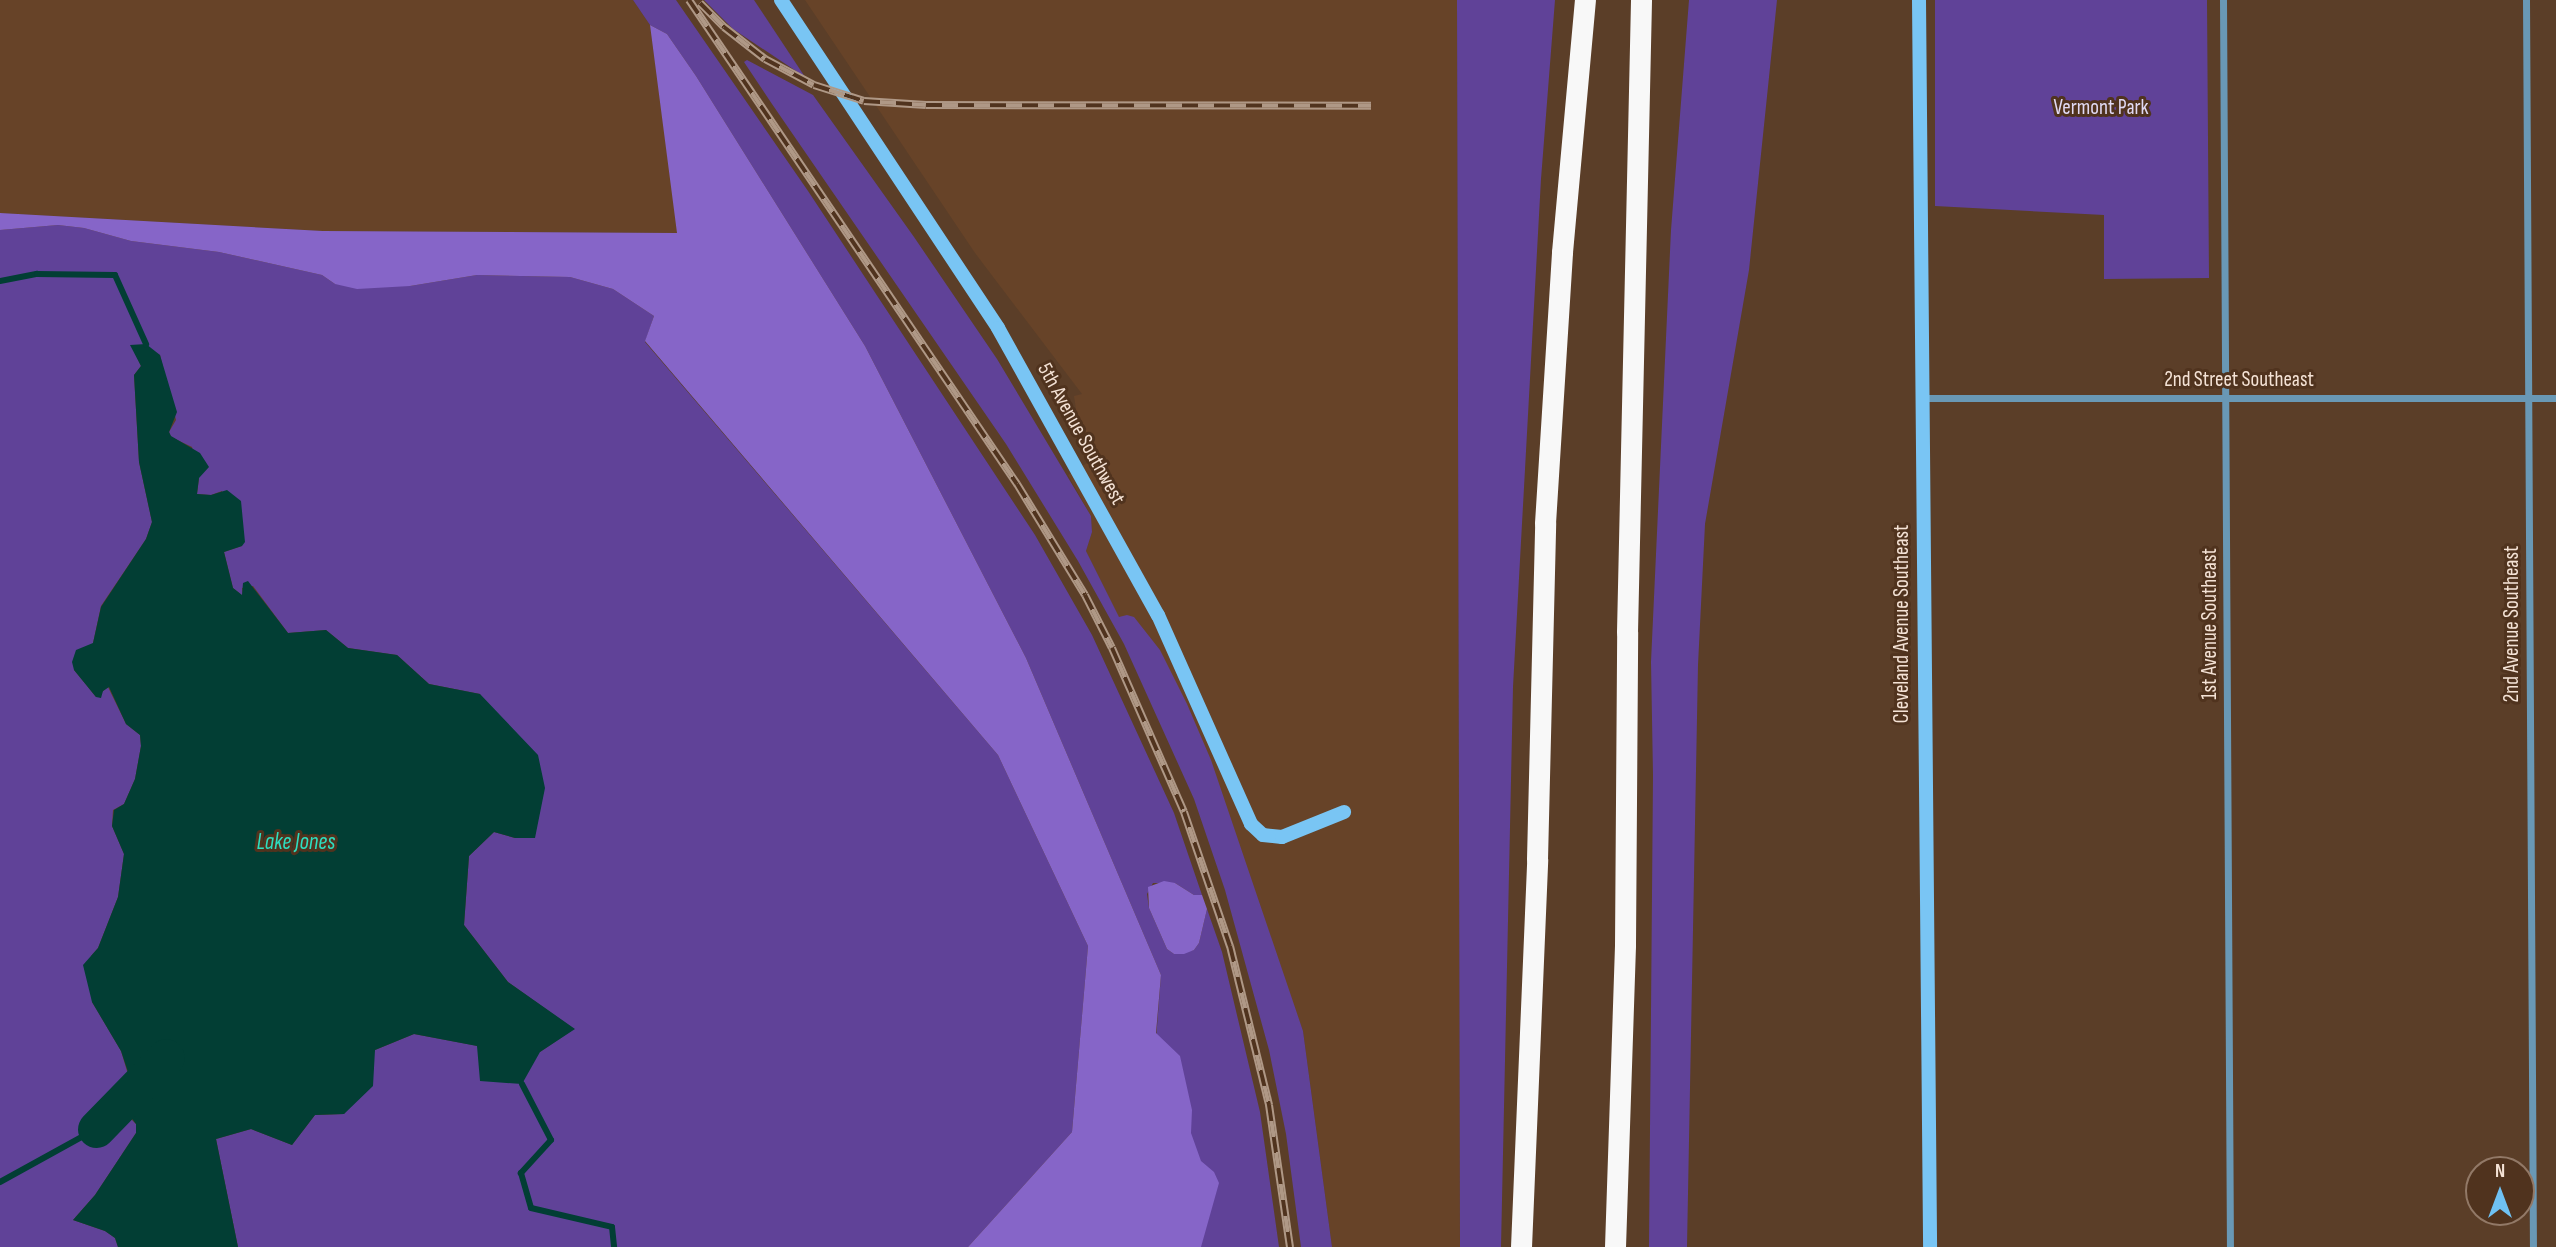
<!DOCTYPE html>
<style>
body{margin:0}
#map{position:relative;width:2556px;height:1247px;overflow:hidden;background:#5b3e28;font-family:"Sofia Sans Condensed",sans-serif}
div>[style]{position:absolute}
.built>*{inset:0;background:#674328}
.green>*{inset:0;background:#604298}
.forest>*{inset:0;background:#8665c8}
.water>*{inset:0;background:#023e34}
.stream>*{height:6px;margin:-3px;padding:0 3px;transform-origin:3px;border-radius:3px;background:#023e34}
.river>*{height:37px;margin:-18.5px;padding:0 18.5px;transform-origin:18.5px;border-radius:18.5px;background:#023e34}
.street>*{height:7px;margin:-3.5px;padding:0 3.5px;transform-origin:3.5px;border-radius:3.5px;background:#6998b5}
.secondary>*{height:14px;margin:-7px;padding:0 7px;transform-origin:7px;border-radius:7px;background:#79c5f4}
.highway>*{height:21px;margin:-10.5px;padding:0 10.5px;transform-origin:10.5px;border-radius:10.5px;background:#f8f8f8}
.rail>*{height:8px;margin-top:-4px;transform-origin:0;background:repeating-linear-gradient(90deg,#50331e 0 16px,#af9886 0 32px);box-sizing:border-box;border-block:2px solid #af9886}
span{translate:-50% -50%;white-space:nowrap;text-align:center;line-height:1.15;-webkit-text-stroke:6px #50331e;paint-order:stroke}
.park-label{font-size:21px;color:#e1daf4}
.street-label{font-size:21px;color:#f4e2d5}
.water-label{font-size:23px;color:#2ddfc0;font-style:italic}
.north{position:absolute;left:2465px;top:1156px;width:70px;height:70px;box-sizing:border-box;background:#50331e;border:2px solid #927967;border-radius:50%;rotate:0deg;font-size:19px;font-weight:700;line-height:28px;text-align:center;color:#f4e2d5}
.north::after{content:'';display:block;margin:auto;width:24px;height:32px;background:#6fc2f4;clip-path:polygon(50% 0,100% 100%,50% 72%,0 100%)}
</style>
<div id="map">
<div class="built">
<div style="clip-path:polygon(0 0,633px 0,650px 25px,678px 233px,323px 231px,0 213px)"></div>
<div style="clip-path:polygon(805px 0,1457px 0,1460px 1247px,1332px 1247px,1303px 1031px,1160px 650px,1148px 636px,1119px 618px,1086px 551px,1092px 532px,1091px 516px,1068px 475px,1087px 463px,1074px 435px,1079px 430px,1074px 396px,1082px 394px,975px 253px)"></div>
</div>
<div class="green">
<div style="clip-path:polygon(633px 0,676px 0,808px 191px,1035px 535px,1092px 635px,1174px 813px,1202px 895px,1194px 895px,1175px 883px,1153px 883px,1147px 894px,1149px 908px,1167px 949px,1174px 954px,1194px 950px,1199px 943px,1207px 909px,1222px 952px,1260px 1112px,1279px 1247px,1140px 1247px,1161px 975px,1026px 658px,865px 346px,696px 76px,667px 34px,650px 25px)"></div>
<div style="clip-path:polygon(704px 0,754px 0,805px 77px,733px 29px)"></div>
<div style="clip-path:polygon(1457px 0,1555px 0,1541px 179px,1513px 687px,1501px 1247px,1460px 1247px)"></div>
<div style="clip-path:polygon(1689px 0,1777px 0,1749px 270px,1705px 524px,1698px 665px,1687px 1247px,1649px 1247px,1653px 775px,1651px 662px,1671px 230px)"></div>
<div style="clip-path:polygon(1935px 0,2207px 0,2209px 278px,2104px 279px,2104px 215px,1935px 206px)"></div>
<div style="clip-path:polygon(747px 60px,813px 95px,914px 237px,997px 359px,1091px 516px,1092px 532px,1086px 551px,1119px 617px,1127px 615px,1134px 617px,1160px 650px,1187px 704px,1211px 760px,1303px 1031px,1332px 1247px,1301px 1247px,1286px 1134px,1269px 1050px,1225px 890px,1194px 799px,1124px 644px,1078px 561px,1006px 444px,772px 104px,744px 62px)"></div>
<div style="clip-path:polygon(58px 225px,84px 228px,131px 241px,219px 252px,322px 275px,335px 284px,410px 286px,477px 275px,570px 277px,613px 289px,654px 316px,645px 342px,998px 755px,1088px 946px,1072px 1132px,968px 1247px,238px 1247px,216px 1139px,251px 1129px,292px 1145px,315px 1115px,344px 1114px,375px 1050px,414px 1034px,478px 1046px,540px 1052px,574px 1029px,508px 982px,464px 925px,469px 856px,494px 832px,515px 838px,480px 694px,429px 684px,397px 655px,348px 648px,326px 630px,288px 633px,253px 586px,242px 588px,243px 596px,233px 588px,224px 552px,242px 546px,222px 491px,211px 495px,197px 494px,199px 478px,192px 447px,171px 437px,169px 432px,176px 420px,160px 355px,131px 345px,141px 366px,134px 375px,139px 462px,152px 522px,146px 539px,101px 606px,93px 643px,74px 670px,96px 697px,108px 687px,126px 724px,140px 735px,141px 746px,135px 779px,124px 804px,113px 810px,112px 826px,124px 854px,118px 897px,98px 948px,91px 956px,92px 1002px,121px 1051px,133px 1091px,126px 1114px,136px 1124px,136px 1133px,95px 1195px,73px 1220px,105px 1231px,115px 1238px,118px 1247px,0 1247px,0 230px)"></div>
</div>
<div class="forest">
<div style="clip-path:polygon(650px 25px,667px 34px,696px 76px,865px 346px,1026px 658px,1161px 975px,1156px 1033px,1180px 1056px,1192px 1110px,1191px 1133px,1201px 1161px,1214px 1172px,1219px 1183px,1201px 1247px,968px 1247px,1072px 1132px,1088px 946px,998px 755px,645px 341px,654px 316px,613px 289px,570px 277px,477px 275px,410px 286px,357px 289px,335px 284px,322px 275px,219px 252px,131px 241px,84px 228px,58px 225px,0 230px,0 213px,323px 231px,677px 233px)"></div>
<div style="clip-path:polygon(1164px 881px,1175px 883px,1194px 895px,1202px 895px,1207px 909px,1199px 943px,1194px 950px,1184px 954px,1174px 954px,1167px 949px,1149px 908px,1148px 887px)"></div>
</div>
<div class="water">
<div style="clip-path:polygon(146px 344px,160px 355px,177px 412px,169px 432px,171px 436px,200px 453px,209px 467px,199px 478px,197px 494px,211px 495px,227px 490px,241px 501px,245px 542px,242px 546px,224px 552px,233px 588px,242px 595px,243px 583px,248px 581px,288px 633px,326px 630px,348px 648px,397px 655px,429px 684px,480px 694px,538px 755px,545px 788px,535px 838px,515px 838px,494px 832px,469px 856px,464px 925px,508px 982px,575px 1029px,540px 1052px,522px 1084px,480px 1081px,477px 1046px,414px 1034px,375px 1050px,373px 1086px,344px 1114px,315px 1115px,292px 1145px,251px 1129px,216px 1139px,238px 1247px,118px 1247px,115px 1238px,105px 1231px,73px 1220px,95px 1195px,136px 1133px,136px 1124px,124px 1108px,132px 1097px,128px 1072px,121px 1051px,92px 1002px,83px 965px,98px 948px,118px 897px,124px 854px,112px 826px,114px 810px,124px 804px,135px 779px,141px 746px,140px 735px,126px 724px,109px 687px,103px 691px,101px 698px,96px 697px,74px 670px,72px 662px,76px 650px,93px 643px,101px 607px,146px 539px,152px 522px,139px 462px,134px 375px,141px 366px,130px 345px)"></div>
</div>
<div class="stream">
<div style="left:0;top:281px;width:38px;rotate:-11deg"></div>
<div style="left:37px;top:274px;width:78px;rotate:0.7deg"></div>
<div style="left:115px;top:275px;width:76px;rotate:65.8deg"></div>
<div style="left:522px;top:1084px;width:63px;rotate:62.6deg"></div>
<div style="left:551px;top:1140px;width:45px;rotate:132.3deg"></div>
<div style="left:521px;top:1173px;width:36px;rotate:74deg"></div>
<div style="left:531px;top:1208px;width:83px;rotate:13.2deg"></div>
<div style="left:612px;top:1227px;width:20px;rotate:84deg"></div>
<div style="left:0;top:1182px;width:110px;rotate:-28.9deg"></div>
</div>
<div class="river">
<div style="left:96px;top:1129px;width:100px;rotate:-45.8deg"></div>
</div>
<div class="street">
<div style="left:2223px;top:0;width:1247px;rotate:89.68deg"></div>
<div style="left:2526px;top:0;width:1247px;rotate:89.68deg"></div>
<div style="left:1923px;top:398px;width:633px"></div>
</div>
<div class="secondary">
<div style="left:781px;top:0;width:393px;rotate:56.5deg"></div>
<div style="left:998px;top:328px;width:329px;rotate:60.9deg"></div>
<div style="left:1158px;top:615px;width:229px;rotate:66deg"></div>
<div style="left:1251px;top:824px;width:16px;rotate:43deg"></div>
<div style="left:1263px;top:835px;width:19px;rotate:6deg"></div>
<div style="left:1282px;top:837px;width:67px;rotate:-22deg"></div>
<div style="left:1919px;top:0;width:1247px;rotate:89.49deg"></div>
</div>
<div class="highway">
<div style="left:1521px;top:1247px;width:388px;rotate:-87.6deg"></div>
<div style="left:1537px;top:859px;width:336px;rotate:-88.6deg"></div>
<div style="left:1545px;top:523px;width:272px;rotate:-86.4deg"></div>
<div style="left:1562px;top:252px;width:253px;rotate:-84.8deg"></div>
<div style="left:1615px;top:1247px;width:302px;rotate:-88.1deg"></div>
<div style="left:1625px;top:945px;width:313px;rotate:-89.6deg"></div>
<div style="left:1627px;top:632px;width:632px;rotate:-88.73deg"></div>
</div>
<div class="rail">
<div style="left:689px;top:0;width:585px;rotate:55.88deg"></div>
<div style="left:1017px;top:484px;width:130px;rotate:58.5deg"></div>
<div style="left:1085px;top:595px;width:59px;rotate:63deg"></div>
<div style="left:1112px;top:648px;width:179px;rotate:66.3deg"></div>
<div style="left:1184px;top:812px;width:142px;rotate:71.1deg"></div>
<div style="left:1230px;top:946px;width:164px;rotate:76.2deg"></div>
<div style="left:1269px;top:1105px;width:144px;rotate:81.6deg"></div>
<div style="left:700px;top:3px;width:34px;rotate:45deg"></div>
<div style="left:724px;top:27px;width:52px;rotate:38deg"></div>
<div style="left:765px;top:59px;width:55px;rotate:28deg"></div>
<div style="left:814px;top:85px;width:52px;rotate:17.7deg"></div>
<div style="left:864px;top:101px;width:62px;rotate:3.7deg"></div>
<div style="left:926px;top:105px;width:445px;rotate:0.1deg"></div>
</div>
<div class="park-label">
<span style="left:2101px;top:108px">Vermont Park</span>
</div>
<div class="street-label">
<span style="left:2239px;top:380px">2nd Street Southeast</span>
<span style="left:1081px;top:434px;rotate:61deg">5th Avenue Southwest</span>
<span style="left:1902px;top:624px;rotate:-90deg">Cleveland Avenue Southeast</span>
<span style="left:2210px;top:624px;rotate:-90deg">1st Avenue Southeast</span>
<span style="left:2512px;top:624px;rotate:-90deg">2nd Avenue Southeast</span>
</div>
<div class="water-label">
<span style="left:296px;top:842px">Lake Jones</span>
</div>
<div class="north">N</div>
</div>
